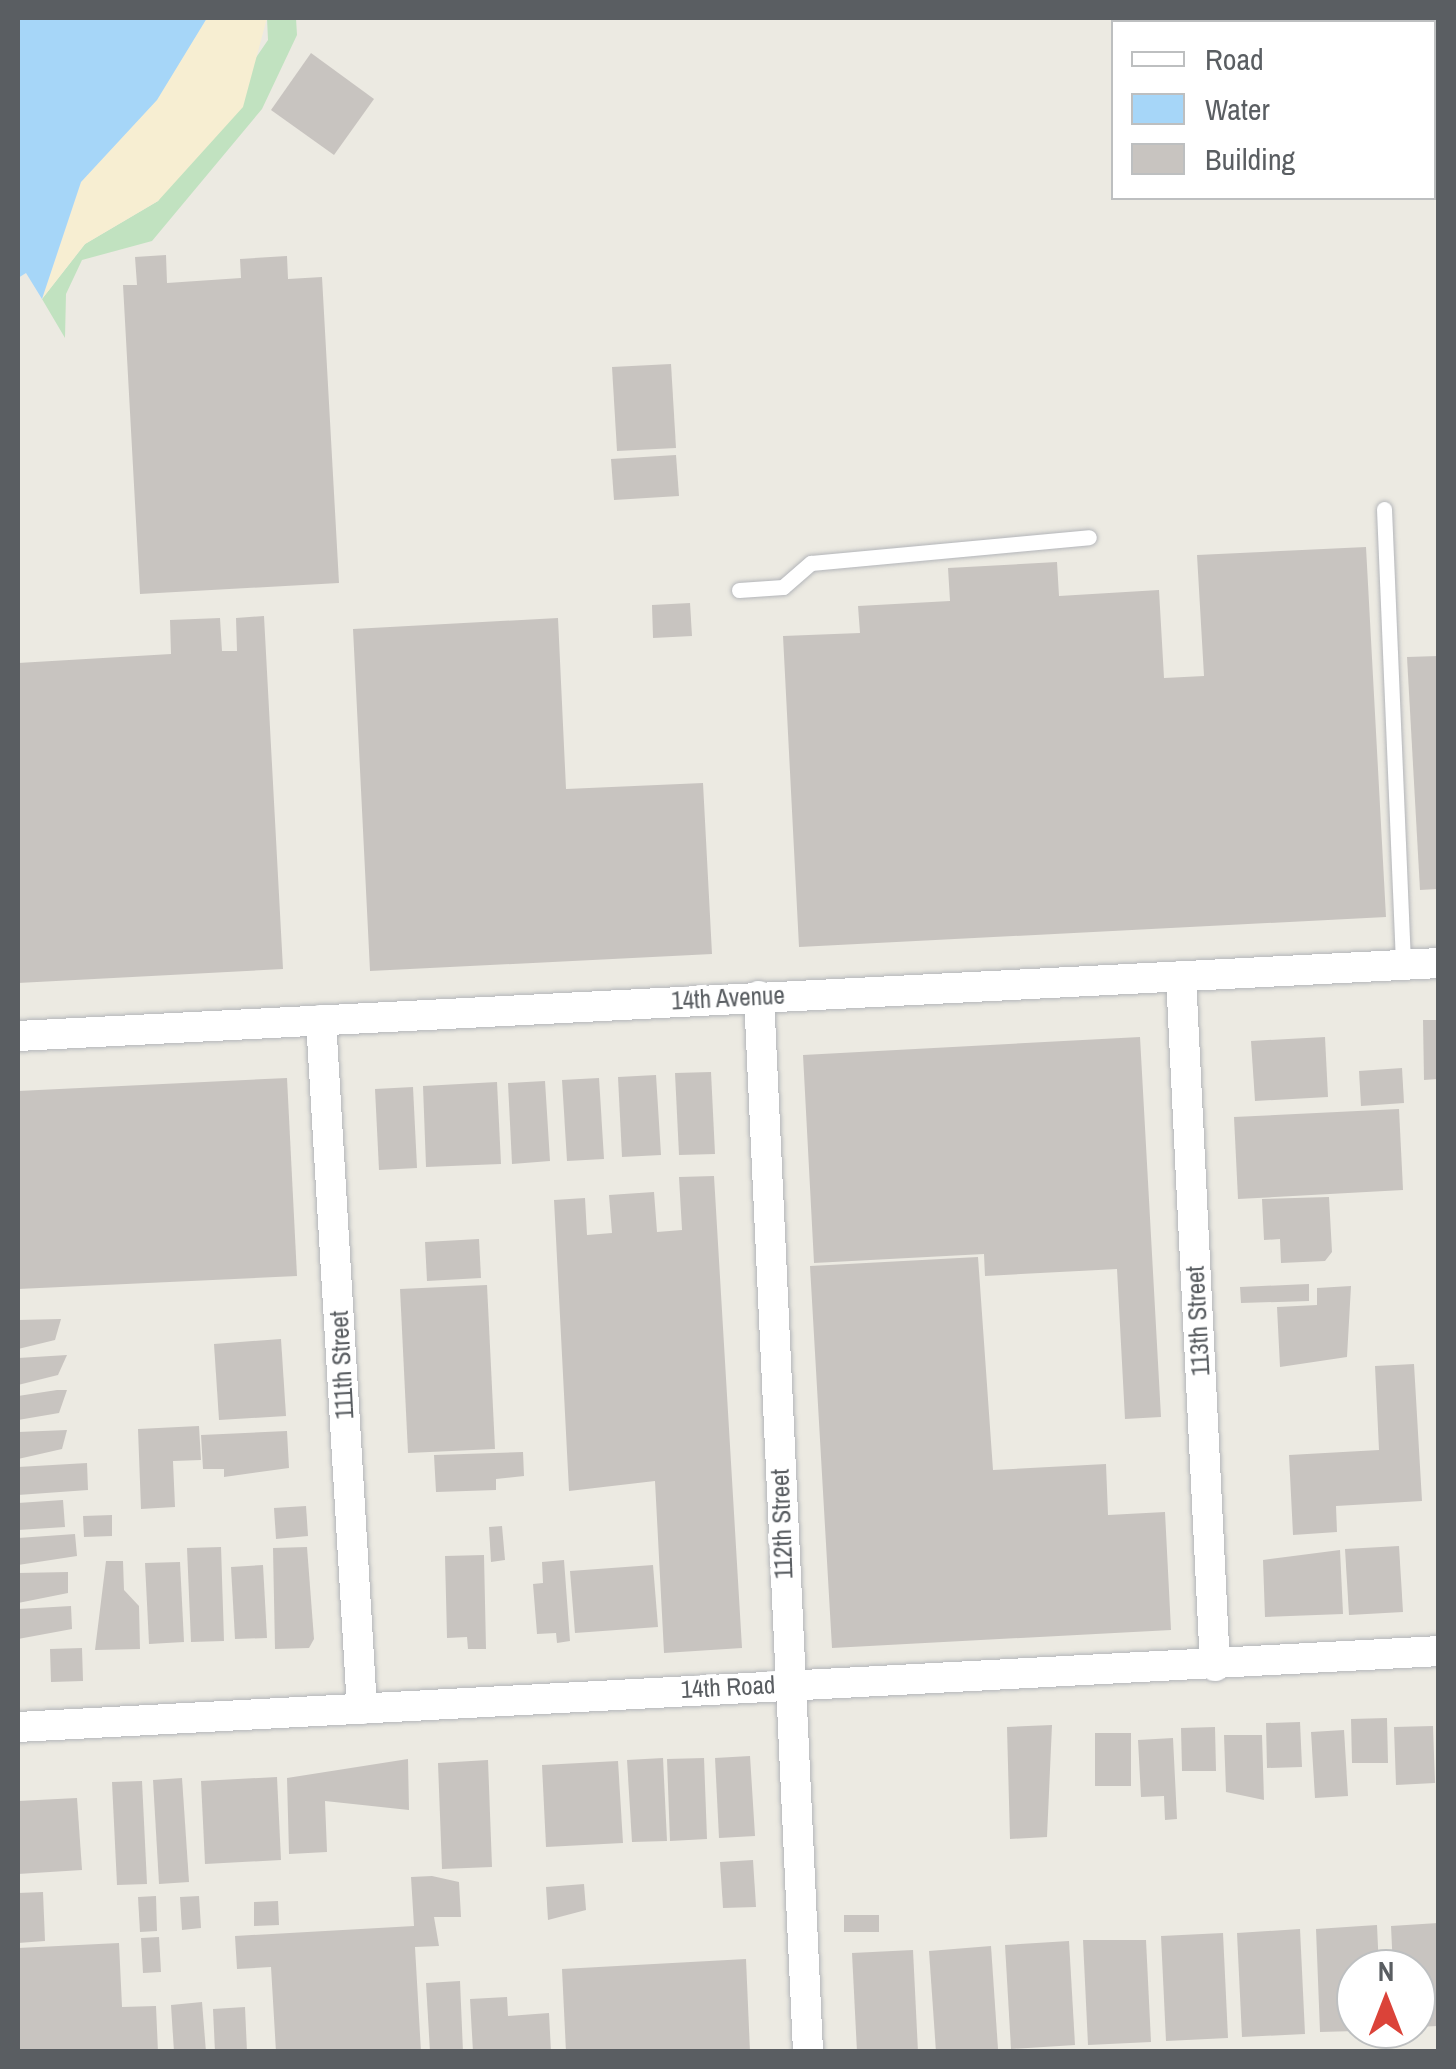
<!DOCTYPE html>
<style>
body{margin:0}
#map{position:relative;width:1456px;height:2069px;overflow:hidden;background:#eceae2;font-family:"Archivo Narrow",sans-serif}
div>[style]{position:absolute}
.green>*{inset:0;background:#c1e2c0}
.sand>*{inset:0;background:#f7eed2}
.water>*{inset:0;background:#a6d6f8}
.building>*{inset:0;background:#c8c4c0}
.roads{filter:drop-shadow(0 0 2px #b3b5b9) drop-shadow(0 0 2px #b3b5b9)}
.service>*{height:15px;margin:-7.5px;padding:0 7.5px;transform-origin:7.5px;border-radius:7.5px;background:#fff}
.minor>*{height:30px;margin:-15px;padding:0 15px;transform-origin:15px;border-radius:15px;background:#fff}
span{translate:-50% -50%;white-space:nowrap;text-align:center;line-height:1.15;-webkit-text-stroke:8px #fff;paint-order:stroke}
.street-label{font-size:25px;color:#5a5e62}
.frame{position:absolute;inset:0;border:20px solid #5a5e62;pointer-events:none}
.legend{position:absolute;left:1111px;top:20px;width:325px;height:180px;box-sizing:border-box;background:#fff;border:2px solid #bdbfc0;margin:0;padding:12px 18px;list-style:none;font-size:30px;color:#5a5e62}
.legend li{display:flex;align-items:center;gap:20px;height:50px}
.legend b{width:50px;border:2px solid #bdbfc0}
.north{position:absolute;left:1336px;top:1949px;width:100px;height:100px;box-sizing:border-box;background:#fff;border:2px solid #bdbfc0;border-radius:50%;rotate:0deg;font-size:28px;font-weight:700;line-height:40px;text-align:center;color:#5a5e62}
.north::after{content:'';display:block;margin:auto;width:35px;height:45px;background:#db4339;clip-path:polygon(50% 0,100% 100%,50% 72%,0 100%)}
</style>
<div id="map">
<div class="green">
<div style="clip-path:polygon(267px 18px,296px 18px,297px 35px,262px 109px,152px 241px,82px 260px,66px 294px,65px 338px,42px 299px,85px 244px,158px 201px,268px 40px)"></div>
</div>
<div class="sand">
<div style="clip-path:polygon(207px 18px,267px 18px,243px 107px,158px 201px,85px 244px,42px 299px,81px 182px,156px 100px)"></div>
</div>
<div class="water">
<div style="clip-path:polygon(18px 18px,207px 18px,157px 100px,81px 182px,42px 299px,26px 273px,18px 278px)"></div>
</div>
<div class="building">
<div style="clip-path:polygon(311px 53px,374px 99px,334px 155px,271px 110px)"></div>
<div style="clip-path:polygon(166px 255px,167px 283px,241px 278px,240px 259px,287px 256px,288px 279px,322px 277px,339px 583px,140px 594px,123px 285px,137px 285px,135px 257px)"></div>
<div style="clip-path:polygon(671px 364px,676px 448px,617px 451px,612px 367px)"></div>
<div style="clip-path:polygon(676px 455px,679px 496px,614px 500px,611px 459px)"></div>
<div style="clip-path:polygon(1366px 547px,1386px 917px,799px 947px,783px 636px,860px 633px,858px 606px,950px 601px,948px 568px,1057px 562px,1059px 596px,1159px 590px,1164px 678px,1204px 676px,1197px 555px)"></div>
<div style="clip-path:polygon(690px 603px,692px 636px,653px 638px,652px 605px)"></div>
<div style="clip-path:polygon(264px 616px,283px 969px,18px 983px,18px 663px,171px 654px,170px 620px,220px 618px,222px 651px,237px 651px,236px 618px)"></div>
<div style="clip-path:polygon(558px 618px,566px 789px,703px 783px,712px 954px,370px 971px,353px 629px)"></div>
<div style="clip-path:polygon(1438px 656px,1438px 889px,1420px 890px,1407px 657px)"></div>
<div style="clip-path:polygon(1423px 1020px,1438px 1020px,1438px 1079px,1424px 1080px)"></div>
<div style="clip-path:polygon(1140px 1037px,1161px 1417px,1125px 1419px,1117px 1269px,985px 1276px,984px 1254px,814px 1263px,803px 1055px)"></div>
<div style="clip-path:polygon(1325px 1037px,1328px 1097px,1255px 1101px,1251px 1041px)"></div>
<div style="clip-path:polygon(1402px 1068px,1404px 1103px,1361px 1106px,1359px 1071px)"></div>
<div style="clip-path:polygon(711px 1072px,715px 1154px,679px 1155px,675px 1073px)"></div>
<div style="clip-path:polygon(656px 1075px,661px 1155px,622px 1157px,618px 1077px)"></div>
<div style="clip-path:polygon(287px 1078px,297px 1276px,18px 1289px,18px 1091px)"></div>
<div style="clip-path:polygon(599px 1078px,604px 1159px,567px 1161px,562px 1080px)"></div>
<div style="clip-path:polygon(545px 1081px,550px 1161px,512px 1164px,508px 1083px)"></div>
<div style="clip-path:polygon(497px 1082px,501px 1164px,426px 1167px,423px 1086px)"></div>
<div style="clip-path:polygon(413px 1087px,417px 1168px,379px 1170px,375px 1089px)"></div>
<div style="clip-path:polygon(1399px 1109px,1403px 1190px,1238px 1199px,1234px 1117px)"></div>
<div style="clip-path:polygon(714px 1176px,742px 1648px,664px 1653px,655px 1481px,569px 1491px,554px 1200px,585px 1198px,587px 1235px,612px 1233px,609px 1195px,654px 1192px,657px 1232px,682px 1230px,679px 1177px)"></div>
<div style="clip-path:polygon(1329px 1197px,1332px 1252px,1325px 1261px,1281px 1263px,1280px 1239px,1264px 1240px,1262px 1199px)"></div>
<div style="clip-path:polygon(479px 1239px,481px 1278px,427px 1281px,425px 1242px)"></div>
<div style="clip-path:polygon(978px 1257px,993px 1470px,1106px 1464px,1108px 1515px,1165px 1512px,1171px 1630px,832px 1648px,810px 1266px)"></div>
<div style="clip-path:polygon(1309px 1284px,1309px 1301px,1241px 1303px,1240px 1287px)"></div>
<div style="clip-path:polygon(487px 1285px,495px 1449px,408px 1453px,400px 1289px)"></div>
<div style="clip-path:polygon(1351px 1286px,1347px 1357px,1280px 1367px,1277px 1307px,1317px 1305px,1317px 1288px)"></div>
<div style="clip-path:polygon(61px 1319px,55px 1340px,18px 1349px,18px 1320px)"></div>
<div style="clip-path:polygon(281px 1339px,286px 1416px,219px 1420px,214px 1344px)"></div>
<div style="clip-path:polygon(67px 1355px,58px 1375px,18px 1385px,18px 1358px)"></div>
<div style="clip-path:polygon(1414px 1364px,1422px 1501px,1336px 1506px,1337px 1532px,1293px 1535px,1289px 1455px,1379px 1450px,1375px 1366px)"></div>
<div style="clip-path:polygon(57px 1390px,67px 1390px,59px 1413px,18px 1420px,18px 1396px)"></div>
<div style="clip-path:polygon(199px 1426px,201px 1460px,173px 1461px,175px 1507px,141px 1509px,138px 1429px)"></div>
<div style="clip-path:polygon(67px 1430px,62px 1449px,18px 1459px,18px 1432px)"></div>
<div style="clip-path:polygon(287px 1431px,289px 1468px,224px 1477px,224px 1469px,203px 1469px,201px 1435px)"></div>
<div style="clip-path:polygon(523px 1452px,524px 1476px,496px 1479px,496px 1490px,436px 1492px,434px 1455px)"></div>
<div style="clip-path:polygon(87px 1463px,88px 1490px,18px 1495px,18px 1467px)"></div>
<div style="clip-path:polygon(63px 1500px,65px 1527px,18px 1530px,18px 1503px)"></div>
<div style="clip-path:polygon(306px 1506px,308px 1536px,276px 1539px,274px 1508px)"></div>
<div style="clip-path:polygon(112px 1515px,112px 1536px,84px 1537px,83px 1516px)"></div>
<div style="clip-path:polygon(502px 1526px,505px 1560px,491px 1562px,489px 1527px)"></div>
<div style="clip-path:polygon(75px 1534px,77px 1556px,18px 1565px,18px 1538px)"></div>
<div style="clip-path:polygon(1399px 1546px,1403px 1612px,1349px 1615px,1345px 1549px)"></div>
<div style="clip-path:polygon(221px 1547px,224px 1641px,191px 1642px,187px 1548px)"></div>
<div style="clip-path:polygon(307px 1547px,314px 1639px,309px 1648px,275px 1649px,273px 1548px)"></div>
<div style="clip-path:polygon(1340px 1550px,1343px 1614px,1265px 1617px,1263px 1560px)"></div>
<div style="clip-path:polygon(484px 1555px,486px 1649px,468px 1649px,467px 1637px,447px 1638px,445px 1556px)"></div>
<div style="clip-path:polygon(564px 1560px,570px 1641px,557px 1643px,556px 1633px,537px 1634px,533px 1584px,543px 1583px,542px 1562px)"></div>
<div style="clip-path:polygon(106px 1561px,123px 1561px,124px 1590px,139px 1606px,140px 1649px,95px 1650px)"></div>
<div style="clip-path:polygon(180px 1562px,184px 1642px,149px 1644px,145px 1563px)"></div>
<div style="clip-path:polygon(263px 1565px,267px 1638px,235px 1639px,231px 1567px)"></div>
<div style="clip-path:polygon(653px 1565px,658px 1627px,575px 1633px,570px 1571px)"></div>
<div style="clip-path:polygon(68px 1572px,68px 1593px,18px 1603px,18px 1573px)"></div>
<div style="clip-path:polygon(71px 1606px,72px 1629px,18px 1639px,18px 1609px)"></div>
<div style="clip-path:polygon(82px 1648px,83px 1681px,51px 1682px,50px 1649px)"></div>
<div style="clip-path:polygon(1387px 1718px,1388px 1763px,1352px 1763px,1351px 1719px)"></div>
<div style="clip-path:polygon(1300px 1722px,1302px 1767px,1267px 1768px,1266px 1723px)"></div>
<div style="clip-path:polygon(1052px 1725px,1047px 1837px,1010px 1839px,1007px 1727px)"></div>
<div style="clip-path:polygon(1433px 1726px,1435px 1783px,1396px 1785px,1394px 1727px)"></div>
<div style="clip-path:polygon(1215px 1727px,1216px 1771px,1182px 1771px,1181px 1728px)"></div>
<div style="clip-path:polygon(1344px 1730px,1348px 1796px,1315px 1798px,1311px 1732px)"></div>
<div style="clip-path:polygon(1095px 1733px,1131px 1733px,1131px 1786px,1095px 1786px)"></div>
<div style="clip-path:polygon(1224px 1735px,1262px 1735px,1264px 1800px,1226px 1792px)"></div>
<div style="clip-path:polygon(1173px 1738px,1177px 1819px,1165px 1820px,1164px 1796px,1141px 1797px,1138px 1740px)"></div>
<div style="clip-path:polygon(750px 1756px,755px 1836px,719px 1838px,715px 1758px)"></div>
<div style="clip-path:polygon(663px 1758px,667px 1841px,632px 1842px,627px 1760px)"></div>
<div style="clip-path:polygon(704px 1758px,707px 1839px,670px 1841px,667px 1759px)"></div>
<div style="clip-path:polygon(408px 1759px,409px 1810px,325px 1801px,327px 1852px,289px 1854px,287px 1778px)"></div>
<div style="clip-path:polygon(488px 1760px,492px 1867px,442px 1869px,438px 1763px)"></div>
<div style="clip-path:polygon(618px 1761px,623px 1843px,546px 1847px,542px 1765px)"></div>
<div style="clip-path:polygon(277px 1777px,281px 1860px,205px 1864px,201px 1781px)"></div>
<div style="clip-path:polygon(182px 1778px,189px 1882px,159px 1884px,153px 1780px)"></div>
<div style="clip-path:polygon(142px 1781px,147px 1884px,117px 1885px,112px 1782px)"></div>
<div style="clip-path:polygon(77px 1798px,82px 1870px,18px 1874px,18px 1801px)"></div>
<div style="clip-path:polygon(753px 1860px,756px 1907px,723px 1908px,720px 1862px)"></div>
<div style="clip-path:polygon(432px 1876px,459px 1882px,461px 1917px,434px 1917px,439px 1946px,415px 1947px,421px 2052px,276px 2052px,271px 1967px,237px 1969px,235px 1936px,414px 1926px,411px 1877px)"></div>
<div style="clip-path:polygon(584px 1884px,586px 1910px,548px 1920px,546px 1887px)"></div>
<div style="clip-path:polygon(43px 1892px,45px 1941px,18px 1943px,18px 1893px)"></div>
<div style="clip-path:polygon(156px 1896px,157px 1931px,140px 1932px,138px 1897px)"></div>
<div style="clip-path:polygon(199px 1896px,201px 1928px,182px 1930px,180px 1897px)"></div>
<div style="clip-path:polygon(278px 1901px,279px 1925px,254px 1926px,254px 1902px)"></div>
<div style="clip-path:polygon(844px 1915px,879px 1915px,879px 1932px,844px 1932px)"></div>
<div style="clip-path:polygon(1438px 1923px,1438px 2026px,1416px 2027px,1416px 1969px,1393px 1969px,1391px 1926px)"></div>
<div style="clip-path:polygon(1377px 1925px,1379px 1969px,1356px 1969px,1356px 2031px,1320px 2032px,1316px 1929px)"></div>
<div style="clip-path:polygon(1300px 1929px,1305px 2034px,1242px 2037px,1237px 1933px)"></div>
<div style="clip-path:polygon(1223px 1933px,1228px 2038px,1166px 2041px,1161px 1936px)"></div>
<div style="clip-path:polygon(159px 1937px,161px 1972px,143px 1973px,141px 1938px)"></div>
<div style="clip-path:polygon(1083px 1940px,1146px 1940px,1151px 2042px,1088px 2045px)"></div>
<div style="clip-path:polygon(1069px 1941px,1075px 2045px,1011px 2049px,1005px 1945px)"></div>
<div style="clip-path:polygon(119px 1943px,122px 2007px,156px 2006px,158px 2052px,18px 2052px,18px 1948px)"></div>
<div style="clip-path:polygon(991px 1946px,998px 2049px,936px 2052px,929px 1951px)"></div>
<div style="clip-path:polygon(913px 1950px,918px 2052px,857px 2052px,852px 1953px)"></div>
<div style="clip-path:polygon(746px 1959px,750px 2052px,566px 2052px,562px 1969px)"></div>
<div style="clip-path:polygon(460px 1981px,463px 2052px,430px 2052px,426px 1983px)"></div>
<div style="clip-path:polygon(507px 1997px,508px 2016px,549px 2013px,551px 2052px,473px 2052px,470px 1999px)"></div>
<div style="clip-path:polygon(202px 2002px,206px 2052px,174px 2052px,171px 2005px)"></div>
<div style="clip-path:polygon(245px 2007px,247px 2052px,215px 2052px,213px 2009px)"></div>
</div>
<div class="roads">
<div class="service">
<div style="left:1384px;top:509px;width:455px;rotate:87.6deg"></div>
<div style="left:739px;top:590px;width:44px;rotate:-3.9deg"></div>
<div style="left:783px;top:587px;width:37px;rotate:-41deg"></div>
<div style="left:811px;top:563px;width:279px;rotate:-5.3deg"></div>
</div>
<div class="minor">
<div style="left:1181px;top:976px;width:691px;rotate:87.18deg"></div>
<div style="left:759px;top:996px;width:1057px;rotate:87.34deg"></div>
<div style="left:321px;top:1020px;width:690px;rotate:86.59deg"></div>
<div style="left:18px;top:1036px;width:1422px;rotate:-2.94deg"></div>
<div style="left:18px;top:1727px;width:1422px;rotate:-3.06deg"></div>
</div>
</div>
<div class="street-label">
<span style="left:728px;top:998px;rotate:-3deg">14th Avenue</span>
<span style="left:1198px;top:1321px;rotate:-93deg">113th Street</span>
<span style="left:342px;top:1365px;rotate:-93deg">111th Street</span>
<span style="left:782px;top:1524px;rotate:-92deg">112th Street</span>
<span style="left:728px;top:1687px;rotate:-3deg">14th Road</span>
</div>
<div class="frame"></div>
<ul class="legend">
<li><b style="height:12px;background:#fff"></b>Road</li>
<li><b style="height:28px;background:#a6d6f8"></b>Water</li>
<li><b style="height:28px;background:#c8c4c0"></b>Building</li>
</ul>
<div class="north">N</div>
</div>
